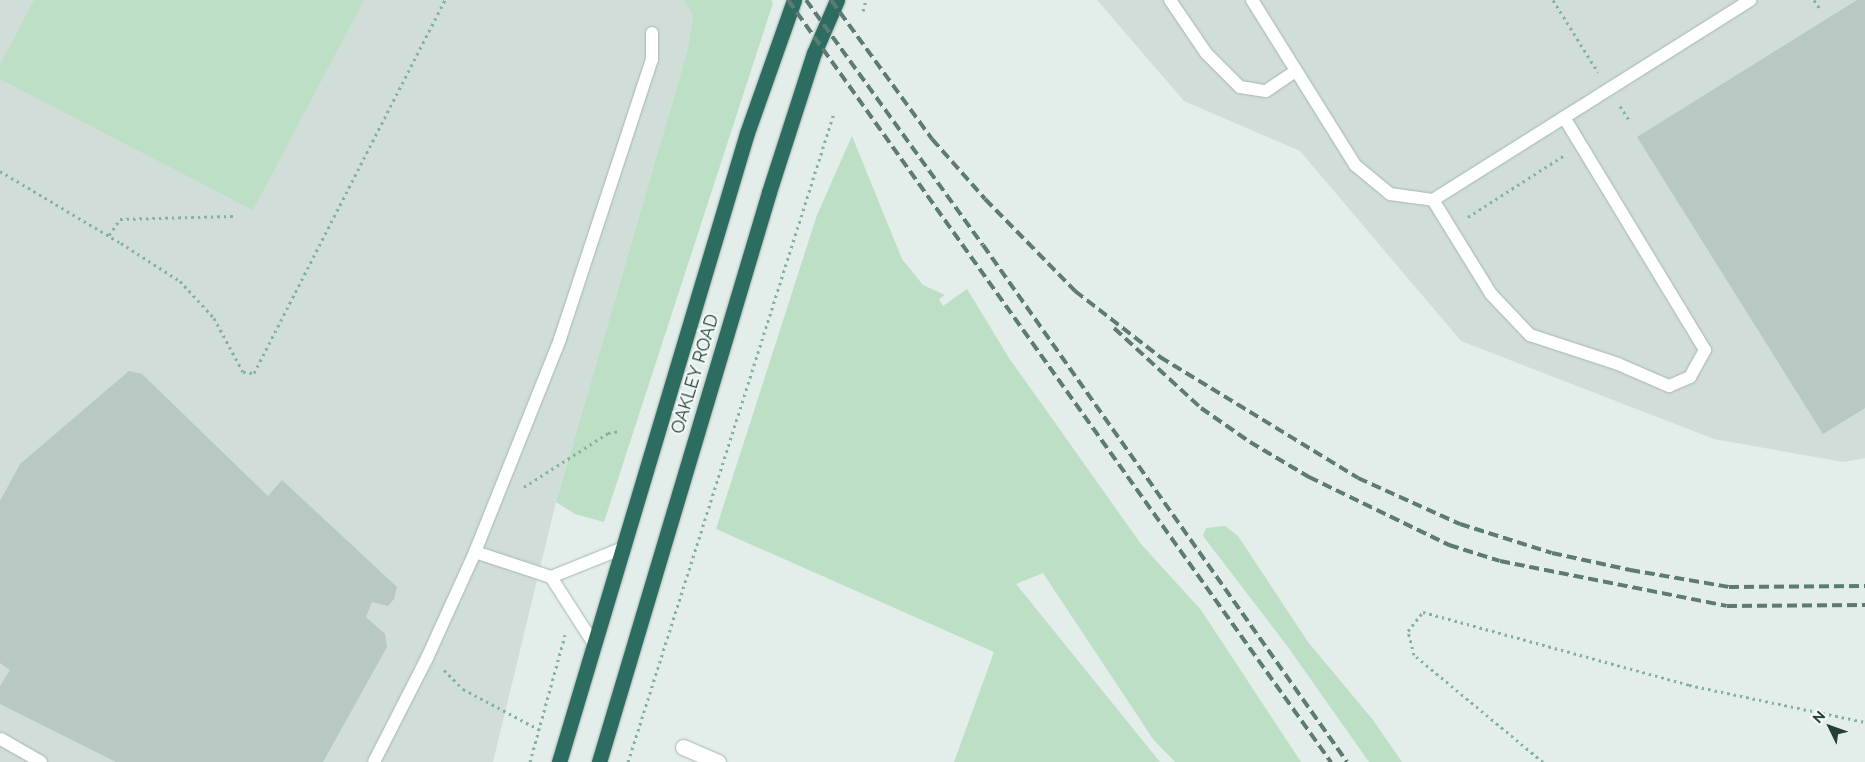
<!DOCTYPE html>
<style>
body{margin:0}
#map{position:relative;width:1865px;height:762px;overflow:hidden;background:#e3ede9;font-family:Raleway,sans-serif}
div>[style]{position:absolute}
.built>*{inset:0;background:#d1ddd8}
.green>*{inset:0;background:#bcdfc6}
.building>*{inset:0;background:#b8c8c2}
.path>*{height:3px;margin-top:-1.5px;transform-origin:0;background:repeating-linear-gradient(90deg,#83b2a4 0 2.5px,transparent 0 6.5px)}
.roads{filter:drop-shadow(0 0 1px #a5b6b0) drop-shadow(0 0 1px #a5b6b0)}
.lane>*{height:12px;margin:-6px;padding:0 6px;transform-origin:6px;border-radius:6px;background:#fff}
.street>*{height:15px;margin:-7.5px;padding:0 7.5px;transform-origin:7.5px;border-radius:7.5px;background:#fff}
.highway>*{height:15px;margin:-7.5px;padding:0 7.5px;transform-origin:7.5px;border-radius:7.5px;background:#2d6d61}
.rail>*{height:4px;margin-top:-2px;transform-origin:0;background:repeating-linear-gradient(90deg,#5d7b74 0 10px,transparent 0 15px)}
span{translate:-50% -50%;white-space:nowrap;text-align:center;line-height:1.15;-webkit-text-stroke:4px #f4faf7;paint-order:stroke}
.street-label{font-size:18px;color:#224038}
.north{position:absolute;left:1805px;top:702px;width:50px;height:50px;-webkit-text-stroke:4px #f4faf7;paint-order:stroke;rotate:312deg;font-size:14px;font-weight:700;line-height:20px;text-align:center;color:#224038}
.north::after{content:'';display:block;margin:auto;width:18px;height:22px;background:#224038;clip-path:polygon(50% 0,100% 100%,50% 72%,0 100%)}
</style>
<div id="map">
<div class="built">
<div style="clip-path:polygon(0 0,684px 0,693px 16px,687px 52px,556px 502px,493px 762px,0 762px)"></div>
<div style="clip-path:polygon(1097px 0,1865px 0,1865px 458px,1843px 462px,1714px 439px,1461px 341px,1300px 151px,1184px 101px)"></div>
</div>
<div class="green">
<div style="clip-path:polygon(34px 0,364px 0,253px 210px,0 79px,0 65px)"></div>
<div style="clip-path:polygon(684px 0,771px 0,773px 3px,604px 522px,575px 514px,556px 502px,687px 52px,693px 16px)"></div>
<div style="clip-path:polygon(852px 136px,902px 259px,923px 285px,945px 295px,939px 299px,943px 306px,967px 289px,1009px 358px,1141px 544px,1201px 610px,1301px 762px,1175px 762px,1153px 739px,1043px 573px,1016px 584px,1160px 762px,954px 762px,994px 652px,716px 529px,817px 215px)"></div>
<div style="clip-path:polygon(1225px 526px,1238px 536px,1308px 642px,1373px 720px,1402px 762px,1369px 762px,1288px 647px,1203px 536px,1206px 528px)"></div>
</div>
<div class="building">
<div style="clip-path:polygon(1857px 0,1865px 0,1865px 408px,1823px 434px,1637px 137px)"></div>
<div style="clip-path:polygon(129px 371px,142px 374px,268px 496px,282px 480px,397px 587px,394px 599px,388px 606px,372px 602px,366px 617px,385px 634px,387px 647px,323px 762px,116px 762px,0 704px,0 686px,10px 670px,0 663px,0 501px,20px 464px)"></div>
</div>
<div class="path">
<div style="left:1553px;top:0;width:85px;rotate:58deg"></div>
<div style="left:1814px;top:0;width:11px;rotate:56deg"></div>
<div style="left:863px;top:11px;width:11px;rotate:-75deg"></div>
<div style="left:1620px;top:106px;width:17px;rotate:57deg"></div>
<div style="left:0;top:171px;width:141px;rotate:30.8deg"></div>
<div style="left:121px;top:243px;width:70px;rotate:32.8deg"></div>
<div style="left:180px;top:281px;width:50px;rotate:47.4deg"></div>
<div style="left:214px;top:318px;width:61px;rotate:61.8deg"></div>
<div style="left:243px;top:372px;width:11px;rotate:5deg"></div>
<div style="left:254px;top:373px;width:419px;rotate:-62.9deg"></div>
<div style="left:1468px;top:217px;width:113px;rotate:-32.7deg"></div>
<div style="left:109px;top:235px;width:19px;rotate:-55deg"></div>
<div style="left:120px;top:219px;width:113px;rotate:-1.5deg"></div>
<div style="left:524px;top:487px;width:100px;rotate:-32.7deg"></div>
<div style="left:608px;top:433px;width:12px;rotate:-9deg"></div>
<div style="left:444px;top:670px;width:27px;rotate:45deg"></div>
<div style="left:463px;top:689px;width:87px;rotate:28deg"></div>
<div style="left:530px;top:762px;width:132px;rotate:-74.6deg"></div>
<div style="left:628px;top:762px;width:681px;rotate:-72.39deg"></div>
<div style="left:1543px;top:762px;width:168px;rotate:-140.3deg"></div>
<div style="left:1414px;top:655px;width:25px;rotate:-104deg"></div>
<div style="left:1408px;top:631px;width:24px;rotate:-52deg"></div>
<div style="left:1423px;top:612px;width:276px;rotate:15.3deg"></div>
<div style="left:1689px;top:685px;width:180px;rotate:11.9deg"></div>
</div>
<div class="roads">
<div class="lane">
<div style="left:1170px;top:0;width:64px;rotate:55.8deg"></div>
<div style="left:1206px;top:53px;width:48px;rotate:45deg"></div>
<div style="left:1240px;top:87px;width:26px;rotate:9deg"></div>
<div style="left:1266px;top:91px;width:36px;rotate:-34deg"></div>
<div style="left:1252px;top:0;width:195px;rotate:58deg"></div>
<div style="left:1355px;top:165px;width:45px;rotate:39.6deg"></div>
<div style="left:1390px;top:194px;width:43px;rotate:7.9deg"></div>
<div style="left:1433px;top:200px;width:375px;rotate:-32.2deg"></div>
<div style="left:1433px;top:200px;width:110px;rotate:58.3deg"></div>
<div style="left:1491px;top:294px;width:57px;rotate:46.4deg"></div>
<div style="left:1530px;top:335px;width:93px;rotate:18.2deg"></div>
<div style="left:1618px;top:364px;width:56px;rotate:23.3deg"></div>
<div style="left:1669px;top:386px;width:23px;rotate:-23deg"></div>
<div style="left:1690px;top:377px;width:31px;rotate:-61deg"></div>
<div style="left:1705px;top:350px;width:272px;rotate:-121.2deg"></div>
<div style="left:475px;top:552px;width:80px;rotate:18.2deg"></div>
<div style="left:551px;top:577px;width:78px;rotate:-21.9deg"></div>
<div style="left:551px;top:577px;width:80px;rotate:57.3deg"></div>
<div style="left:1px;top:739px;width:46px;rotate:29.9deg"></div>
<div style="left:374px;top:762px;width:117px;rotate:-63deg"></div>
<div style="left:427px;top:658px;width:116px;rotate:-65.6deg"></div>
<div style="left:475px;top:552px;width:229px;rotate:-68.2deg"></div>
<div style="left:560px;top:339px;width:294px;rotate:-71.8deg"></div>
<div style="left:652px;top:60px;width:27px;rotate:-90deg"></div>
</div>
<div class="street">
<div style="left:683px;top:747px;width:38px;rotate:23deg"></div>
</div>
<div class="highway">
<div style="left:559px;top:762px;width:656px;rotate:-73.36deg"></div>
<div style="left:747px;top:133px;width:141px;rotate:-70.5deg"></div>
<div style="left:599px;top:762px;width:595px;rotate:-73.39deg"></div>
<div style="left:769px;top:192px;width:146px;rotate:-72.1deg"></div>
<div style="left:814px;top:53px;width:58px;rotate:-66.5deg"></div>
</div>
</div>
<div class="rail">
<div style="left:788px;top:0;width:936px;rotate:54.53deg"></div>
<div style="left:806px;top:0;width:302px;rotate:54.2deg"></div>
<div style="left:983px;top:245px;width:632px;rotate:54.85deg"></div>
<div style="left:831px;top:0;width:172px;rotate:54deg"></div>
<div style="left:932px;top:139px;width:80px;rotate:48.5deg"></div>
<div style="left:985px;top:199px;width:129px;rotate:45.6deg"></div>
<div style="left:1075px;top:291px;width:108px;rotate:37.8deg"></div>
<div style="left:1160px;top:357px;width:232px;rotate:31.4deg"></div>
<div style="left:1358px;top:478px;width:112px;rotate:24.3deg"></div>
<div style="left:1460px;top:524px;width:96px;rotate:17.5deg"></div>
<div style="left:1552px;top:553px;width:80px;rotate:12.3deg"></div>
<div style="left:1630px;top:570px;width:100px;rotate:9.7deg"></div>
<div style="left:1729px;top:587px;width:136px;rotate:-0.4deg"></div>
<div style="left:1114px;top:328px;width:118px;rotate:42.6deg"></div>
<div style="left:1201px;top:408px;width:60px;rotate:34.8deg"></div>
<div style="left:1250px;top:442px;width:69px;rotate:30.7deg"></div>
<div style="left:1309px;top:477px;width:156px;rotate:25.9deg"></div>
<div style="left:1449px;top:545px;width:53px;rotate:17.4deg"></div>
<div style="left:1500px;top:561px;width:231px;rotate:11.2deg"></div>
<div style="left:1727px;top:606px;width:138px;rotate:-0.4deg"></div>
</div>
<div class="street-label">
<span style="left:695px;top:374px;rotate:-73deg">OAKLEY ROAD</span>
</div>
<div class="north">N</div>
</div>
